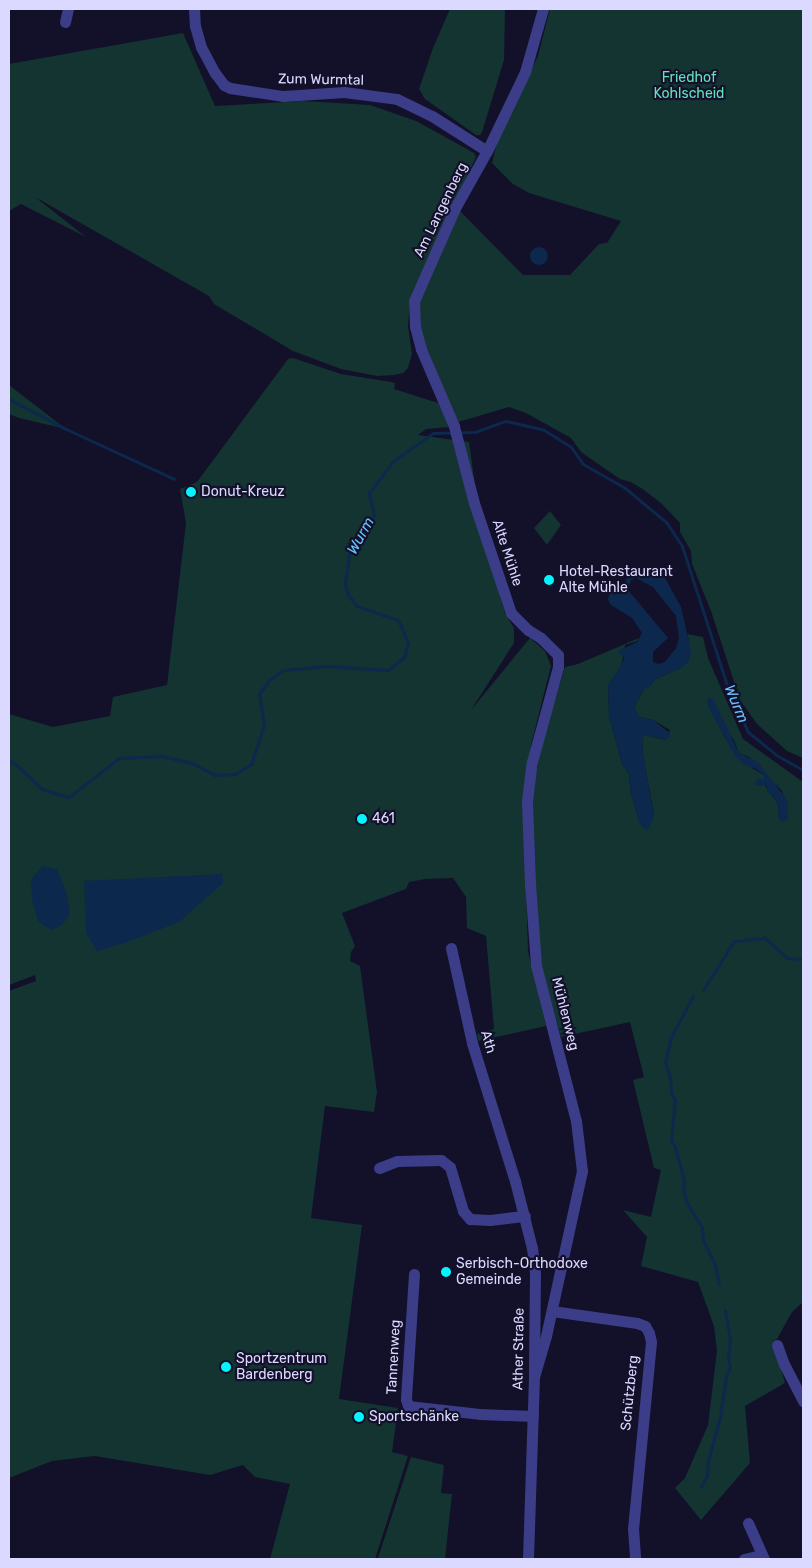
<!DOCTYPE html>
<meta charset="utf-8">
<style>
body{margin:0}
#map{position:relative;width:812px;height:1568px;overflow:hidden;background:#13102a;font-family:Rubik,sans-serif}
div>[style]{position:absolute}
.green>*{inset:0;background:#133431}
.water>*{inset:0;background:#0c284d}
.round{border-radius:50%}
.stream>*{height:3px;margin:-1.5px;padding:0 1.5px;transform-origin:1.5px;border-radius:1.5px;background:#0c284d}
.minor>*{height:11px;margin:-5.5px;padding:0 5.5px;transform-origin:5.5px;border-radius:5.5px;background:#3b3d89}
.dots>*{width:14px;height:14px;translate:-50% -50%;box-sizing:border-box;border:2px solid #13102a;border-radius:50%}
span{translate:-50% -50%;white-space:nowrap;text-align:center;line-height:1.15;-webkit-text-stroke:4.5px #13102a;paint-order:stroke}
.park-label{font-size:14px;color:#62e2ba}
.street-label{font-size:14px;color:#dbd9ff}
.poi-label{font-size:14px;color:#dbd9ff}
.left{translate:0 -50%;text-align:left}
.water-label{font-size:15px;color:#67c2ff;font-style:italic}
.frame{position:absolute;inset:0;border:10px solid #dbd9ff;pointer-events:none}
</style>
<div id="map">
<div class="green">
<div style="clip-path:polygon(450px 9px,505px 9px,504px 60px,482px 132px,480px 135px,476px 135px,425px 99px,419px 89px,433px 48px)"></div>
<div style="clip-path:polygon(550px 9px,802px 9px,803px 758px,787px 751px,757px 724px,740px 700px,711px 611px,692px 564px,691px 551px,680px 532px,680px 523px,662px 504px,644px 490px,631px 482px,620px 479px,581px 452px,571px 438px,526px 413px,509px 407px,458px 422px,425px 344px,420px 324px,419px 303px,459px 210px,523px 275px,570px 275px,599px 244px,607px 243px,621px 221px,529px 193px,513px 184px,492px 163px,497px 142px,538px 56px)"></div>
<div style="clip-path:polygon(183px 33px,215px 106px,303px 101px,370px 105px,416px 121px,474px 153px,476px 157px,410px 300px,408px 326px,412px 354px,408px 368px,403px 373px,395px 375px,377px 376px,341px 369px,293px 351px,214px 304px,209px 296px,35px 197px,86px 237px,21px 204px,9px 211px,9px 64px)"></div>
<div style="clip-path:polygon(293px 358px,341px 374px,391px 382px,395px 383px,394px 389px,438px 403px,451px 427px,426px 429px,418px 435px,469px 442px,482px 537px,505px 613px,514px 628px,514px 643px,471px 710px,530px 638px,545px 651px,551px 666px,531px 745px,526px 888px,528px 951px,546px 1026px,478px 1041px,477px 1034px,494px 1029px,486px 936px,467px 928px,466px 897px,453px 878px,425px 879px,409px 882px,406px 889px,342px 913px,355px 946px,351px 952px,350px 961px,360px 966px,377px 1092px,374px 1112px,325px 1106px,311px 1218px,362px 1225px,339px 1399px,398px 1408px,392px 1452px,408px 1456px,375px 1559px,270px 1559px,290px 1484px,255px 1477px,243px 1465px,210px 1475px,95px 1456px,52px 1461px,9px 1478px,9px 991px,36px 981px,35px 975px,9px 985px,9px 714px,53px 727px,110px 716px,113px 697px,167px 685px,186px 523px,180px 489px,197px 482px,288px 359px)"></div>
<div style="clip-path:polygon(9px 385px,66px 429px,19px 418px,9px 414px)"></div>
<div style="clip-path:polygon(550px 511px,561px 525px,547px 545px,534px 528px)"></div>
<div style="clip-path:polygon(evenodd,687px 634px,703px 637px,708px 658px,743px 739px,803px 782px,803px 1302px,792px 1312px,777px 1339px,773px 1341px,785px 1383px,745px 1406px,750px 1463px,701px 1520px,675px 1488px,685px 1478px,708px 1425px,717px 1351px,714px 1326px,698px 1282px,641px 1266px,647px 1237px,623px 1210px,651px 1217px,661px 1170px,654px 1168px,633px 1080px,644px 1077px,630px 1022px,561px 1037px,540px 963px,537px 940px,532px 797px,542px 743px,565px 667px,578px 664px,639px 638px,637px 641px,625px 645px,621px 668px,608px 685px,609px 716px,622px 764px,629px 774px,631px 794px,639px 821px,654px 815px,643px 754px,642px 739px,644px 735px,666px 740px,670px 730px,653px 720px,639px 717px,634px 707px,644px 689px,651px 685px,654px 680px,682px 667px,689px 640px,687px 634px,725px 724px,727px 731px,734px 740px,739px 753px,749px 757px,782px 791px,785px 800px,779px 819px,778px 804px,761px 780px,764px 780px,764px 775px,752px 768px,723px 735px,725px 724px)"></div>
<div style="clip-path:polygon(411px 1457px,444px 1465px,441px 1493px,452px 1494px,445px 1559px,378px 1558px)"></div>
</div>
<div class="water">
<div class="round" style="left:530px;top:247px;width:18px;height:18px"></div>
<div style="clip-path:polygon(evenodd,629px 569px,652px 571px,665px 578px,681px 607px,691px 651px,689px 661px,682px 667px,654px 680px,651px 685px,644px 689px,634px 707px,639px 717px,653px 720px,670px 733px,670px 737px,666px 740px,644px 735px,642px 739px,643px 754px,654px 816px,648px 830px,643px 828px,639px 821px,631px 794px,629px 774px,622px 764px,609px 716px,608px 685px,623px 662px,624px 657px,618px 651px,637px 642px,642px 633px,632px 618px,611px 605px,608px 600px,611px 586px,616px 582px,622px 584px,626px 581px,629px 569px,636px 578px,653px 587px,676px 616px,679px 638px,676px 648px,665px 662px,658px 664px,653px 662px,653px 652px,668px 638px,628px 590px,631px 580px,636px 578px)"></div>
<div style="clip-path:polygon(709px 697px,714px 700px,739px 753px,758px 762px,788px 801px,788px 819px,783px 822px,779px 819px,778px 804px,773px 796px,767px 792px,767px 786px,755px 785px,758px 778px,764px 780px,764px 775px,756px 769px,743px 764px,735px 756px,710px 710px,707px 703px)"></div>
<div style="clip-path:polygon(43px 866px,57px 869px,66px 891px,70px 914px,62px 925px,51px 930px,38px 921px,32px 899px,31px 879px)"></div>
<div style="clip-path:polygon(222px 874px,223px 883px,179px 922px,125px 943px,97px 951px,86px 933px,84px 881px)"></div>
</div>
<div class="stream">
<div style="left:9px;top:399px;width:64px;rotate:27.8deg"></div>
<div style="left:66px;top:429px;width:119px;rotate:24.8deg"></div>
<div style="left:9px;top:760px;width:11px;rotate:34deg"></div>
<div style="left:18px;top:766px;width:33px;rotate:44deg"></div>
<div style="left:42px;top:789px;width:28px;rotate:17deg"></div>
<div style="left:69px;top:797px;width:63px;rotate:-38deg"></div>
<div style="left:119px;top:758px;width:43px;rotate:-2.7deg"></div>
<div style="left:162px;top:756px;width:31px;rotate:13deg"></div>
<div style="left:192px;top:763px;width:26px;rotate:28deg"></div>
<div style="left:215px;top:775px;width:20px;rotate:-3deg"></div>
<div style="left:235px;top:774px;width:19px;rotate:-32deg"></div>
<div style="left:251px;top:764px;width:41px;rotate:-71.6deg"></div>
<div style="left:264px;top:725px;width:31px;rotate:-99deg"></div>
<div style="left:259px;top:694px;width:17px;rotate:-54deg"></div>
<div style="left:269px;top:680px;width:17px;rotate:-36deg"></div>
<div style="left:283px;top:670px;width:45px;rotate:-5.1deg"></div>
<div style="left:328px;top:666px;width:60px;rotate:3.8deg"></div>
<div style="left:388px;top:670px;width:21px;rotate:-39deg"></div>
<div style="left:404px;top:657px;width:15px;rotate:-74deg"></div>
<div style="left:408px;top:643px;width:25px;rotate:-113deg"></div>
<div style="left:398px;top:620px;width:43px;rotate:-161.1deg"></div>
<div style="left:357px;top:606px;width:14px;rotate:-129deg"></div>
<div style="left:348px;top:595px;width:11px;rotate:-105deg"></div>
<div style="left:345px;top:584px;width:30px;rotate:-82deg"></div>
<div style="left:349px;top:554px;width:13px;rotate:-67deg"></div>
<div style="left:354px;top:542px;width:24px;rotate:-48deg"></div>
<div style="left:370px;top:524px;width:10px;rotate:-66deg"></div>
<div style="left:374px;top:515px;width:23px;rotate:-103deg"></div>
<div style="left:369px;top:493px;width:39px;rotate:-53deg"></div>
<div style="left:392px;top:462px;width:50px;rotate:-35.3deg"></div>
<div style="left:433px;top:433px;width:42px;rotate:-1.4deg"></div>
<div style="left:475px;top:432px;width:33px;rotate:-20deg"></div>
<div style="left:506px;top:421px;width:39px;rotate:13deg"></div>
<div style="left:544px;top:430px;width:32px;rotate:32deg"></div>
<div style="left:571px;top:447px;width:21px;rotate:55deg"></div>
<div style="left:583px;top:464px;width:48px;rotate:29.7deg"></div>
<div style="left:625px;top:488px;width:53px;rotate:39.7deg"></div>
<div style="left:666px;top:522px;width:29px;rotate:56deg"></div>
<div style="left:682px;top:546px;width:149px;rotate:72.1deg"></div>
<div style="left:728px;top:688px;width:48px;rotate:65.6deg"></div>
<div style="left:748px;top:732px;width:36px;rotate:39deg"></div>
<div style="left:776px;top:755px;width:31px;rotate:29deg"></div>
<div style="left:703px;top:990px;width:58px;rotate:-57.7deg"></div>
<div style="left:734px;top:941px;width:31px;rotate:-6deg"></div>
<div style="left:765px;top:938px;width:30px;rotate:42deg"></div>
<div style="left:787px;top:958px;width:16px;rotate:4deg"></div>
<div style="left:693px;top:996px;width:47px;rotate:118.2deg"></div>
<div style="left:671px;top:1037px;width:26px;rotate:103deg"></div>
<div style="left:665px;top:1062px;width:16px;rotate:72deg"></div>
<div style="left:670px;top:1077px;width:16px;rotate:86deg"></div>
<div style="left:671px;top:1093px;width:8px;rotate:60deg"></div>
<div style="left:675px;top:1100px;width:40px;rotate:95.7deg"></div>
<div style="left:671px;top:1140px;width:8px;rotate:60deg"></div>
<div style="left:675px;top:1147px;width:34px;rotate:75deg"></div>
<div style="left:684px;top:1180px;width:8px;rotate:97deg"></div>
<div style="left:683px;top:1188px;width:13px;rotate:77deg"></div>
<div style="left:686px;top:1201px;width:31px;rotate:59deg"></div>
<div style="left:702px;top:1228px;width:12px;rotate:85deg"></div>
<div style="left:703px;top:1240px;width:28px;rotate:64deg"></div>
<div style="left:715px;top:1265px;width:19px;rotate:78deg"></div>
<div style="left:701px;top:1487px;width:13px;rotate:-63deg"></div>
<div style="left:707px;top:1475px;width:14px;rotate:-86deg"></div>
<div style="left:708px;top:1461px;width:46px;rotate:-74.7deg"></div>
<div style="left:720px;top:1417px;width:41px;rotate:-81.7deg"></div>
<div style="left:726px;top:1376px;width:10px;rotate:-66deg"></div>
<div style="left:730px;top:1367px;width:9px;rotate:-103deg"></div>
<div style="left:728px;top:1358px;width:19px;rotate:-84deg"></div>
<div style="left:730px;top:1339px;width:29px;rotate:-100deg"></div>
</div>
<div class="minor">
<div style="left:194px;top:9px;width:17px;rotate:87deg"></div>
<div style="left:195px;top:26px;width:22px;rotate:74deg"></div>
<div style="left:201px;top:47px;width:30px;rotate:62deg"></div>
<div style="left:215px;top:73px;width:15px;rotate:53deg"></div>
<div style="left:224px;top:85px;width:7px;rotate:27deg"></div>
<div style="left:230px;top:88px;width:54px;rotate:8.6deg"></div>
<div style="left:283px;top:96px;width:61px;rotate:-3.8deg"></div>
<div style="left:344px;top:92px;width:53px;rotate:7.5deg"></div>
<div style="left:397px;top:99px;width:39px;rotate:26deg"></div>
<div style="left:432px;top:116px;width:65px;rotate:32.5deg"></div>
<div style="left:65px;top:22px;width:13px;rotate:-77deg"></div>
<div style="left:451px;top:948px;width:97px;rotate:77.5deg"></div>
<div style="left:472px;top:1043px;width:145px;rotate:72.7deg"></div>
<div style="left:515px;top:1181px;width:69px;rotate:75.8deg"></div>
<div style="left:532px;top:1248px;width:25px;rotate:83deg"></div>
<div style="left:535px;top:1273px;width:104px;rotate:90.6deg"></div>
<div style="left:534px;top:1377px;width:182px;rotate:91.9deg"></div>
<div style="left:379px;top:1168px;width:19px;rotate:-21deg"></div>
<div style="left:397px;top:1161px;width:44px;rotate:-1.3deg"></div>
<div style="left:441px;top:1160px;width:11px;rotate:38deg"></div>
<div style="left:450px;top:1167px;width:46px;rotate:73.5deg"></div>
<div style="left:463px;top:1211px;width:11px;rotate:49deg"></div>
<div style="left:470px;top:1219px;width:20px;rotate:3deg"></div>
<div style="left:490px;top:1220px;width:35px;rotate:-7deg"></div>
<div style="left:414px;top:1274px;width:125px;rotate:93.7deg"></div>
<div style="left:406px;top:1399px;width:7px;rotate:74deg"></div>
<div style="left:408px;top:1406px;width:72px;rotate:6.3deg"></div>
<div style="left:480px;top:1414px;width:53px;rotate:2.2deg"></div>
<div style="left:552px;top:1311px;width:86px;rotate:8deg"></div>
<div style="left:637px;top:1323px;width:9px;rotate:21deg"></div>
<div style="left:645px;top:1326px;width:8px;rotate:60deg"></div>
<div style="left:649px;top:1333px;width:9px;rotate:77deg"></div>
<div style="left:651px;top:1342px;width:187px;rotate:95.5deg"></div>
<div style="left:633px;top:1528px;width:31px;rotate:86deg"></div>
<div style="left:777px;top:1345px;width:20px;rotate:70deg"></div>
<div style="left:784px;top:1364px;width:42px;rotate:62.8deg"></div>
<div style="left:534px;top:1377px;width:43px;rotate:-73.7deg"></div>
<div style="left:546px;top:1336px;width:169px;rotate:-77.7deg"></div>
<div style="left:582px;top:1171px;width:50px;rotate:-96.8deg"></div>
<div style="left:576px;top:1121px;width:161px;rotate:-104.4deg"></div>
<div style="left:536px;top:965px;width:81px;rotate:-94.2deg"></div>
<div style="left:530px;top:884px;width:83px;rotate:-92.1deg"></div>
<div style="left:527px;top:801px;width:39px;rotate:-83deg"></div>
<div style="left:532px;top:762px;width:98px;rotate:-74.7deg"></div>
<div style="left:558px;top:667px;width:12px;rotate:-90deg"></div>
<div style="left:558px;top:655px;width:24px;rotate:-135deg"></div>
<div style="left:541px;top:638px;width:15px;rotate:-148deg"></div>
<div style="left:528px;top:630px;width:24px;rotate:-135deg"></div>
<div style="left:511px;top:613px;width:116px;rotate:-108.6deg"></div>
<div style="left:474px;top:503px;width:80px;rotate:-104.6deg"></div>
<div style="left:454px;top:426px;width:84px;rotate:-113.2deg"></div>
<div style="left:421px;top:349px;width:23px;rotate:-105deg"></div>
<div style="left:415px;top:327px;width:26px;rotate:-92deg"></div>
<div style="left:414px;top:301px;width:102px;rotate:-66.2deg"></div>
<div style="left:455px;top:208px;width:65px;rotate:-60.7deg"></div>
<div style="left:487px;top:151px;width:88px;rotate:-64.3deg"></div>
<div style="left:525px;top:72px;width:66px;rotate:-74.1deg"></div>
<div style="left:748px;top:1523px;width:39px;rotate:66deg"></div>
<div style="left:744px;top:1559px;width:18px;rotate:-13deg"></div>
</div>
<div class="dots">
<div style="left:191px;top:492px;background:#05f5ff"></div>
<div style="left:549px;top:580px;background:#05f5ff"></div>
<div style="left:362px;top:819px;background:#05f5ff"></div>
<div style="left:446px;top:1272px;background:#05f5ff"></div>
<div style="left:226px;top:1367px;background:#05f5ff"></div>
<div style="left:359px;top:1417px;background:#05f5ff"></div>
</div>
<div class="park-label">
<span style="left:689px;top:86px">Friedhof<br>Kohlscheid</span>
</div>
<div class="street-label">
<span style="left:321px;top:80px;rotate:1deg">Zum Wurmtal</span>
<span style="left:441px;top:210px;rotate:-64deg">Am Langenberg</span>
<span style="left:507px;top:553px;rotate:72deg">Alte Mühle</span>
<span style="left:565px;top:1014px;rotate:76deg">Mühlenweg</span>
<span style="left:488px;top:1042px;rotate:74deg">Ath</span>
<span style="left:519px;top:1349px;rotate:-89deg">Ather Straße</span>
<span style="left:394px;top:1357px;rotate:-87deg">Tannenweg</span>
<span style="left:630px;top:1393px;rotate:-84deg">Schützberg</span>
</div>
<div class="poi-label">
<span class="left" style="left:201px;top:492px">Donut-Kreuz</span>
<span class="left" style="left:559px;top:580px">Hotel-Restaurant<br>Alte Mühle</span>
<span class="left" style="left:372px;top:819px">461</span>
<span class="left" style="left:456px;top:1272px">Serbisch-Orthodoxe<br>Gemeinde</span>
<span class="left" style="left:236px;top:1367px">Sportzentrum<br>Bardenberg</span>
<span class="left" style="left:369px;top:1417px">Sportschänke</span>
</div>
<div class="water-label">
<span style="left:361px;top:536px;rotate:-61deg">Wurm</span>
<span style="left:736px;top:704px;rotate:67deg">Wurm</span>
</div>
<div class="frame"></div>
</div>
